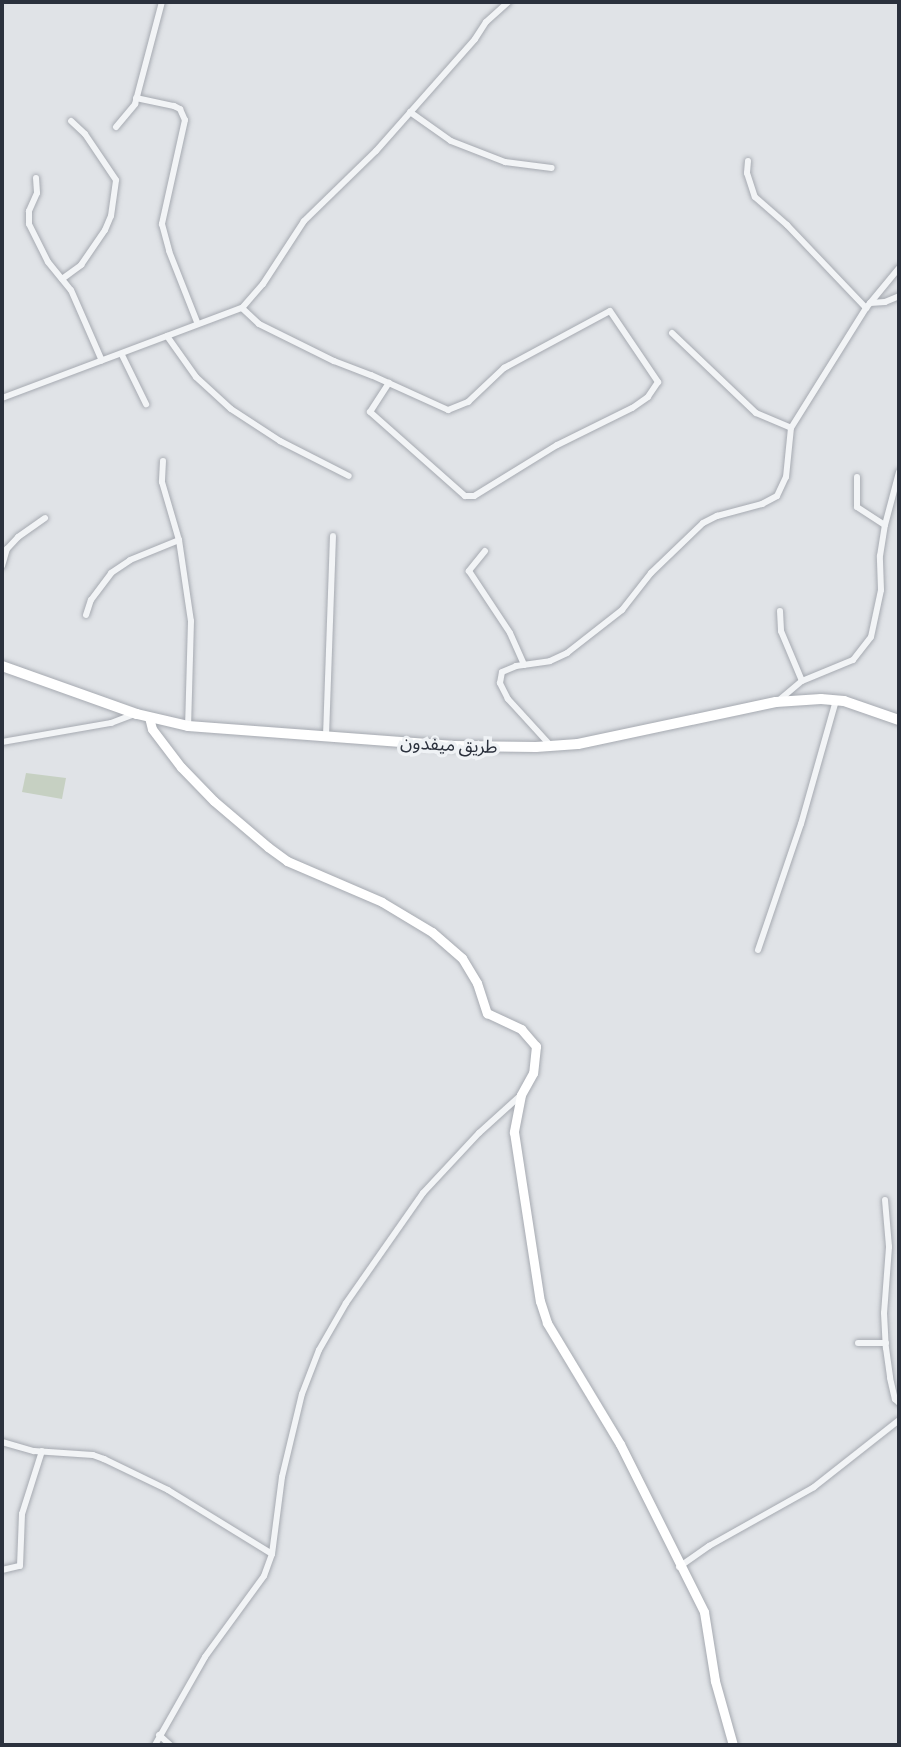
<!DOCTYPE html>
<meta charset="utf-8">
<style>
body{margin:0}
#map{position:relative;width:901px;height:1747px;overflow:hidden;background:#e0e3e7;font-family:Barlow,"Noto Sans Arabic",sans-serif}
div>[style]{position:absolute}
.green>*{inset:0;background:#c6d0c2}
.roads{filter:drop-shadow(0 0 2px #a6aab1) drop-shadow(0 0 2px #a6aab1)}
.street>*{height:6px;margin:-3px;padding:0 3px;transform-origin:3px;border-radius:3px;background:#f2f4f6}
.secondary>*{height:9px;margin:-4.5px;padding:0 4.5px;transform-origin:4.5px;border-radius:4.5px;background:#fff}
.primary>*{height:10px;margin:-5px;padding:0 5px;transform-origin:5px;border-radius:5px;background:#fff}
span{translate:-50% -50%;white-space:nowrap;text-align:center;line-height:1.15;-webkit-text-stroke:7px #eff2f5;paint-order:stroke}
.street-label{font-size:18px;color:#2b313d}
.frame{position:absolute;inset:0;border:4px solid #2b313d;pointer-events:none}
</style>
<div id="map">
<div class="green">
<div style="clip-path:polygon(26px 773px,66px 778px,62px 799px,22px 792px)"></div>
</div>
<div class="roads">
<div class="street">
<div style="left:136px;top:98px;width:39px;rotate:12deg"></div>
<div style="left:174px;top:106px;width:7px;rotate:27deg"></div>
<div style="left:180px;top:109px;width:12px;rotate:66deg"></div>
<div style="left:185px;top:120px;width:107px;rotate:102.5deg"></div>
<div style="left:162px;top:224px;width:28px;rotate:75deg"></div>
<div style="left:169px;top:251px;width:76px;rotate:68.5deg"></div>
<div style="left:410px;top:112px;width:50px;rotate:35.3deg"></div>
<div style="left:451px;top:141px;width:58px;rotate:21.3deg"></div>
<div style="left:505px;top:162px;width:47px;rotate:7.3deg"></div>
<div style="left:116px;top:127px;width:30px;rotate:-50deg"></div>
<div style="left:135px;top:104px;width:106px;rotate:-75.2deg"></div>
<div style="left:748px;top:161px;width:12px;rotate:95deg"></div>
<div style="left:747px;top:173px;width:25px;rotate:72deg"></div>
<div style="left:755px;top:197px;width:43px;rotate:41.2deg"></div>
<div style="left:787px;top:225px;width:115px;rotate:46.4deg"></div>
<div style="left:36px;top:178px;width:15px;rotate:86deg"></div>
<div style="left:37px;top:193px;width:20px;rotate:114deg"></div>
<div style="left:29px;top:211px;width:13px;rotate:90deg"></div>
<div style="left:29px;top:224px;width:42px;rotate:63.4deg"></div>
<div style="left:48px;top:262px;width:36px;rotate:51deg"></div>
<div style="left:71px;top:290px;width:77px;rotate:66.4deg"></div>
<div style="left:62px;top:279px;width:24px;rotate:-36deg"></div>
<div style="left:81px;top:265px;width:42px;rotate:-55.6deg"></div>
<div style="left:105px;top:230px;width:15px;rotate:-67deg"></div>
<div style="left:111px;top:216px;width:36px;rotate:-82deg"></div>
<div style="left:116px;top:180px;width:55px;rotate:-124deg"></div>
<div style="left:85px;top:134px;width:19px;rotate:-137deg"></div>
<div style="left:870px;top:303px;width:15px;rotate:-4deg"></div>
<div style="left:885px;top:302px;width:15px;rotate:-23deg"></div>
<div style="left:242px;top:308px;width:23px;rotate:43deg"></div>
<div style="left:259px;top:324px;width:84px;rotate:26.3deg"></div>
<div style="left:334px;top:361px;width:40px;rotate:21deg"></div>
<div style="left:371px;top:375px;width:85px;rotate:24.4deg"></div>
<div style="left:448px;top:410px;width:22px;rotate:-22deg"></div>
<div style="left:468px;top:402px;width:50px;rotate:-43.4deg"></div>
<div style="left:504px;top:368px;width:120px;rotate:-28.3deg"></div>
<div style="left:610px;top:311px;width:86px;rotate:55.9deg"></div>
<div style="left:658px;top:382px;width:18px;rotate:124deg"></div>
<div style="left:648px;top:397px;width:19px;rotate:145deg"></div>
<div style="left:632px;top:408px;width:84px;rotate:153.7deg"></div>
<div style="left:557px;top:445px;width:97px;rotate:148.4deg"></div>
<div style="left:474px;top:496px;width:9px;rotate:180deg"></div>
<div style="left:465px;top:496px;width:127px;rotate:-138.5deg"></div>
<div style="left:370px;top:412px;width:35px;rotate:-57deg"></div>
<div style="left:672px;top:333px;width:116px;rotate:43.6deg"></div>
<div style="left:756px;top:413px;width:38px;rotate:23deg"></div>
<div style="left:167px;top:336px;width:50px;rotate:54.7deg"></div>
<div style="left:196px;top:377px;width:47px;rotate:42.4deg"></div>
<div style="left:231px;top:409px;width:59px;rotate:33.1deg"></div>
<div style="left:280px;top:441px;width:77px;rotate:26.9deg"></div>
<div style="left:122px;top:355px;width:55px;rotate:63.9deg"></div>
<div style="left:2px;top:398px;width:256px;rotate:-20.6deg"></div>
<div style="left:242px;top:308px;width:32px;rotate:-49deg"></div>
<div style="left:263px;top:284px;width:75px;rotate:-56.9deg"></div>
<div style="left:304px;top:221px;width:100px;rotate:-44.2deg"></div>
<div style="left:376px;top:151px;width:149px;rotate:-48.5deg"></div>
<div style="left:475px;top:39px;width:20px;rotate:-57deg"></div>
<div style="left:486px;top:22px;width:30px;rotate:-42deg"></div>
<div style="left:163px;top:461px;width:21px;rotate:93deg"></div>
<div style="left:162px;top:482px;width:60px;rotate:73.7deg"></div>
<div style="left:179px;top:540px;width:82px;rotate:81.6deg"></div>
<div style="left:191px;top:621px;width:105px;rotate:91.6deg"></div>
<div style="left:857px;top:477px;width:30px;rotate:90deg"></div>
<div style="left:857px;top:507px;width:33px;rotate:33deg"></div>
<div style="left:485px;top:551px;width:26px;rotate:129deg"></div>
<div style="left:469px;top:571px;width:74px;rotate:56.5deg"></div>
<div style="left:510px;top:633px;width:35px;rotate:66deg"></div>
<div style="left:2px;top:566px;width:18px;rotate:-74deg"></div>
<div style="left:7px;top:549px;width:16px;rotate:-47deg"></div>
<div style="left:18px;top:537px;width:33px;rotate:-35deg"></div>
<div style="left:780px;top:611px;width:20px;rotate:87deg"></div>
<div style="left:781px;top:631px;width:54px;rotate:67.2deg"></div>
<div style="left:86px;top:615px;width:16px;rotate:-72deg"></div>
<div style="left:91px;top:600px;width:34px;rotate:-53deg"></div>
<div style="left:111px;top:573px;width:23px;rotate:-34deg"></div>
<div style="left:130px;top:560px;width:53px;rotate:-22.2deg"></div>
<div style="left:778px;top:701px;width:31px;rotate:-40deg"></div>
<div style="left:802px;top:681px;width:55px;rotate:-22.4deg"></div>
<div style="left:853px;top:660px;width:29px;rotate:-52deg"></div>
<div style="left:871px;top:637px;width:48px;rotate:-78deg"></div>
<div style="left:881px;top:590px;width:34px;rotate:-92deg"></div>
<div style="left:880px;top:556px;width:31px;rotate:-81deg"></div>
<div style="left:885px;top:525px;width:55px;rotate:-75.2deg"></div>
<div style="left:326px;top:736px;width:200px;rotate:-88deg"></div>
<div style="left:2px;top:742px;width:111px;rotate:-9.9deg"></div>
<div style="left:111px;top:723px;width:26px;rotate:-21deg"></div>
<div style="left:551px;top:746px;width:64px;rotate:-132.5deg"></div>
<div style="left:508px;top:699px;width:18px;rotate:-117deg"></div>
<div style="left:500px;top:683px;width:11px;rotate:-80deg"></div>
<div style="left:502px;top:672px;width:15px;rotate:-23deg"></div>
<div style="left:516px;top:666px;width:34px;rotate:-8deg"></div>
<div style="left:550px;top:661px;width:19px;rotate:-25deg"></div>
<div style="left:567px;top:653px;width:70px;rotate:-38deg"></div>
<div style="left:622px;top:610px;width:47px;rotate:-51.9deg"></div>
<div style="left:651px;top:573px;width:72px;rotate:-43.9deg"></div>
<div style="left:703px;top:523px;width:16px;rotate:-27deg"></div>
<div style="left:717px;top:516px;width:47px;rotate:-14.9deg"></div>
<div style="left:762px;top:504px;width:17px;rotate:-28deg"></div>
<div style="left:777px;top:496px;width:21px;rotate:-65deg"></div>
<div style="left:786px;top:477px;width:49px;rotate:-84.2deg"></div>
<div style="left:791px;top:428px;width:142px;rotate:-58deg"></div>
<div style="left:866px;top:308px;width:52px;rotate:-50.5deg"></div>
<div style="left:758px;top:950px;width:133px;rotate:-71.2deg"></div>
<div style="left:801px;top:824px;width:129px;rotate:-74.2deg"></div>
<div style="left:885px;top:1200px;width:47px;rotate:85.1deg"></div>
<div style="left:889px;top:1247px;width:66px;rotate:94.3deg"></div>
<div style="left:884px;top:1313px;width:35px;rotate:87deg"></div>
<div style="left:886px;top:1348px;width:30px;rotate:82deg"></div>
<div style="left:890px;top:1378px;width:22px;rotate:77deg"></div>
<div style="left:895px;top:1399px;width:6px;rotate:45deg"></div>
<div style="left:858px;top:1343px;width:28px"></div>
<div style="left:2px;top:1442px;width:33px;rotate:16deg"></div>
<div style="left:34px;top:1451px;width:59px;rotate:3.9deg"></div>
<div style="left:93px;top:1455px;width:12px;rotate:20deg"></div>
<div style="left:104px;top:1459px;width:71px;rotate:25.8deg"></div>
<div style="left:168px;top:1490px;width:122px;rotate:31.6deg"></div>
<div style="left:272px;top:1554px;width:23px;rotate:110deg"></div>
<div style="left:264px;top:1576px;width:100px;rotate:126.1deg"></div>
<div style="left:205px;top:1657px;width:101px;rotate:119.6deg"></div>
<div style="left:272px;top:1554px;width:78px;rotate:-82.6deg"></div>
<div style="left:282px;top:1477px;width:85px;rotate:-76.5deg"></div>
<div style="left:302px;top:1394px;width:47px;rotate:-68.9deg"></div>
<div style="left:319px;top:1350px;width:54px;rotate:-60.1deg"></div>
<div style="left:346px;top:1303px;width:134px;rotate:-55deg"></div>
<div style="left:423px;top:1193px;width:82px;rotate:-47deg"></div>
<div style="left:479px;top:1133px;width:57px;rotate:-42.1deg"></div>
<div style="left:679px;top:1567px;width:37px;rotate:-35deg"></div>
<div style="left:709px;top:1546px;width:120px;rotate:-29.3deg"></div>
<div style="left:814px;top:1487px;width:108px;rotate:-38.2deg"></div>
<div style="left:2px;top:1570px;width:18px;rotate:-13deg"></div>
<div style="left:20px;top:1566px;width:52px;rotate:-87.8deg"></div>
<div style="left:22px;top:1514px;width:66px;rotate:-72.4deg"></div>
<div style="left:159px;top:1735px;width:15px;rotate:42deg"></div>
</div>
<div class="secondary">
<div style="left:149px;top:717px;width:12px;rotate:76deg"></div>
<div style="left:152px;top:729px;width:48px;rotate:52.7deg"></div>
<div style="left:181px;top:767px;width:47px;rotate:45.9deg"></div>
<div style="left:214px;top:801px;width:71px;rotate:40.4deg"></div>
<div style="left:268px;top:847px;width:24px;rotate:36deg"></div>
<div style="left:287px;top:861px;width:103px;rotate:23.3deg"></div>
<div style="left:382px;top:902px;width:58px;rotate:31deg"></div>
<div style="left:432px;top:932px;width:40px;rotate:41deg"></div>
<div style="left:462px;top:958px;width:29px;rotate:59deg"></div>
<div style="left:477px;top:983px;width:32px;rotate:72deg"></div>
<div style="left:487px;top:1013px;width:38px;rotate:25deg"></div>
<div style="left:521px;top:1029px;width:23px;rotate:49deg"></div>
<div style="left:536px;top:1046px;width:27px;rotate:96deg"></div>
<div style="left:533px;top:1073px;width:25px;rotate:119deg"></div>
<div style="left:521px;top:1095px;width:38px;rotate:101deg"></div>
<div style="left:514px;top:1132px;width:171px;rotate:81.3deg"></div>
<div style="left:540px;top:1301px;width:23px;rotate:72deg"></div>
<div style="left:547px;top:1323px;width:141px;rotate:58.9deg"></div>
<div style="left:620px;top:1444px;width:188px;rotate:63.4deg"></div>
<div style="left:704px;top:1612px;width:70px;rotate:80.9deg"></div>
<div style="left:715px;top:1681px;width:66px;rotate:74.3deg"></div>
</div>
<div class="primary">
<div style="left:2px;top:666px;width:143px;rotate:19.6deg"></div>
<div style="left:137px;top:714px;width:52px;rotate:13.2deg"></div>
<div style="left:188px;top:726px;width:267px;rotate:4.3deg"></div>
<div style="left:454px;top:746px;width:82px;rotate:0.7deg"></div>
<div style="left:536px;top:747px;width:42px;rotate:-4.1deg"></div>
<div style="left:578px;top:744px;width:202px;rotate:-12deg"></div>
<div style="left:776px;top:702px;width:45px;rotate:-3.8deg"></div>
<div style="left:821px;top:699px;width:23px;rotate:5deg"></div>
<div style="left:844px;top:701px;width:58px;rotate:19.1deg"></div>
</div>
</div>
<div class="street-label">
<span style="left:449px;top:744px;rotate:3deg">طريق ميفدون</span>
</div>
<div class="frame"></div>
</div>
